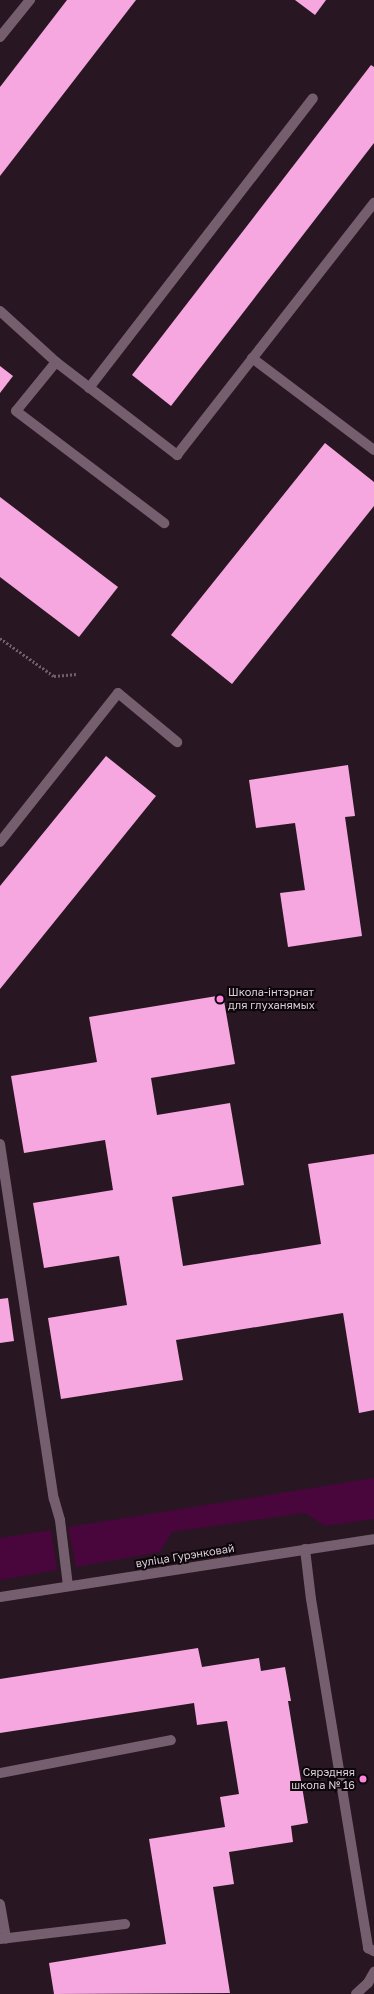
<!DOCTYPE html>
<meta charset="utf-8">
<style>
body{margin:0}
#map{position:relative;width:374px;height:1994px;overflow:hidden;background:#281623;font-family:"Golos Text",sans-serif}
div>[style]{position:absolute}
.green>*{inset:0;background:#49063c}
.building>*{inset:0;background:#f7a7df}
.path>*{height:2.5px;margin-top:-1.25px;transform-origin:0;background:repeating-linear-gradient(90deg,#6f5f6a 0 2px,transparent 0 4px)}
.service>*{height:10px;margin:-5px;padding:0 5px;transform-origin:5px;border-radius:5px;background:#755f6e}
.minor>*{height:10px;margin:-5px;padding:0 5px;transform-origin:5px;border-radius:5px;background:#755f6e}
.dots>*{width:11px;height:11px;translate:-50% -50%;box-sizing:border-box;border:2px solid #0c050a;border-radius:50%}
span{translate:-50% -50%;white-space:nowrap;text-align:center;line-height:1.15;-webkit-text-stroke:4px #0c050a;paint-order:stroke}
.poi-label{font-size:11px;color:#dccfd8}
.left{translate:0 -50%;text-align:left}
.right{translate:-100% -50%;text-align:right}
.street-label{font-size:11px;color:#dccfd8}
</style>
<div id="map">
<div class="green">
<div style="clip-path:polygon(374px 1478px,374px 1519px,325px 1526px,305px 1513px,172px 1532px,160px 1552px,76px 1567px,68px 1527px)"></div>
<div style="clip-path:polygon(51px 1530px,57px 1570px,0 1580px,0 1538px)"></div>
</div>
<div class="building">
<div style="clip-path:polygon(67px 0,136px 0,0 176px,0 87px)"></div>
<div style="clip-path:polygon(295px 0,326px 0,315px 15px)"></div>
<div style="clip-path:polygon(371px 65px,374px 67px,374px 143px,171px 406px,132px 375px)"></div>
<div style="clip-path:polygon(0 366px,13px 376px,0 393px)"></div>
<div style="clip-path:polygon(325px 443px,374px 482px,374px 506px,232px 684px,171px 635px)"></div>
<div style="clip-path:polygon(0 497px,118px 587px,79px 637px,0 577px)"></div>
<div style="clip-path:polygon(106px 756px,156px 796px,0 989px,0 886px)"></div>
<div style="clip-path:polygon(348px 765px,355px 816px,345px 817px,362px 936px,288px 947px,280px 893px,305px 890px,295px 823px,256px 828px,249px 780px)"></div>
<div style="clip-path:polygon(223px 995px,235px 1064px,151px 1078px,157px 1115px,230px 1103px,244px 1185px,172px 1197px,183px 1266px,321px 1244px,308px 1164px,374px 1154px,374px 1410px,359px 1413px,343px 1313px,176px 1340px,183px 1380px,61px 1399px,48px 1318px,127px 1305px,119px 1256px,44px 1268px,33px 1203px,113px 1190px,105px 1140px,24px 1153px,11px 1076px,97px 1062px,89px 1017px)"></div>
<div style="clip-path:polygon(8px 1298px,14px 1341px,0 1343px,0 1299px)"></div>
<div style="clip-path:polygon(198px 1648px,202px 1667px,259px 1658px,261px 1671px,285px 1667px,291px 1701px,288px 1701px,308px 1823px,291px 1826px,293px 1842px,229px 1852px,234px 1884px,213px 1887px,230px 1993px,54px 1994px,49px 1963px,166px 1944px,149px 1839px,225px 1827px,220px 1797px,239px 1794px,227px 1721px,197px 1725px,194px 1703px,0 1733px,0 1679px)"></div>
</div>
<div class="path">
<div style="left:0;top:638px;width:66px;rotate:35.1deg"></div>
<div style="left:54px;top:676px;width:23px;rotate:-5deg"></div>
</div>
<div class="service">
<div style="left:0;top:37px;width:48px;rotate:-51deg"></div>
<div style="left:0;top:311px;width:76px;rotate:42.3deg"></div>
<div style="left:56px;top:362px;width:153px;rotate:37.5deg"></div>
<div style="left:177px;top:455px;width:320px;rotate:-52deg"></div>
<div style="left:252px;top:358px;width:153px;rotate:37deg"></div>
<div style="left:56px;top:362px;width:63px;rotate:129.2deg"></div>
<div style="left:16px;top:411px;width:186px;rotate:37.1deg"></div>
<div style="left:89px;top:388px;width:366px;rotate:-52.3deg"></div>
<div style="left:0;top:842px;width:190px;rotate:-51.6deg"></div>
<div style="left:118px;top:693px;width:77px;rotate:39.7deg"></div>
<div style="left:0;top:1144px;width:359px;rotate:81.4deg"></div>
<div style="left:54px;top:1499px;width:22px;rotate:74deg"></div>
<div style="left:60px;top:1520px;width:66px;rotate:83.1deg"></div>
<div style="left:305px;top:1549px;width:50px;rotate:83.2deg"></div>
<div style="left:311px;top:1599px;width:354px;rotate:80.7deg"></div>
<div style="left:368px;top:1948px;width:7px;rotate:27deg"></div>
<div style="left:0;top:1773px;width:174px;rotate:-10.9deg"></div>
<div style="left:0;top:1904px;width:35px;rotate:80deg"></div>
<div style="left:0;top:1939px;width:126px;rotate:-6.8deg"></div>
<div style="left:356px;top:1994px;width:16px;rotate:-43deg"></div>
<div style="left:368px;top:1983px;width:13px;rotate:-61deg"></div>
</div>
<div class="minor">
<div style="left:0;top:1597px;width:378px;rotate:-8.8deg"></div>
</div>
<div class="dots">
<div style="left:220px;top:999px;background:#ff85df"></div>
<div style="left:363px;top:1779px;background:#ff85df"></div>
</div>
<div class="poi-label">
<span class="left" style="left:228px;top:999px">Школа-інтэрнат<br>для глуханямых</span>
<span class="right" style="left:355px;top:1779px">Сярэдняя<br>школа № 16</span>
</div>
<div class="street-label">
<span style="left:185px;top:1556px;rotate:-9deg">вуліца Гурэнковай</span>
</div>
</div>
